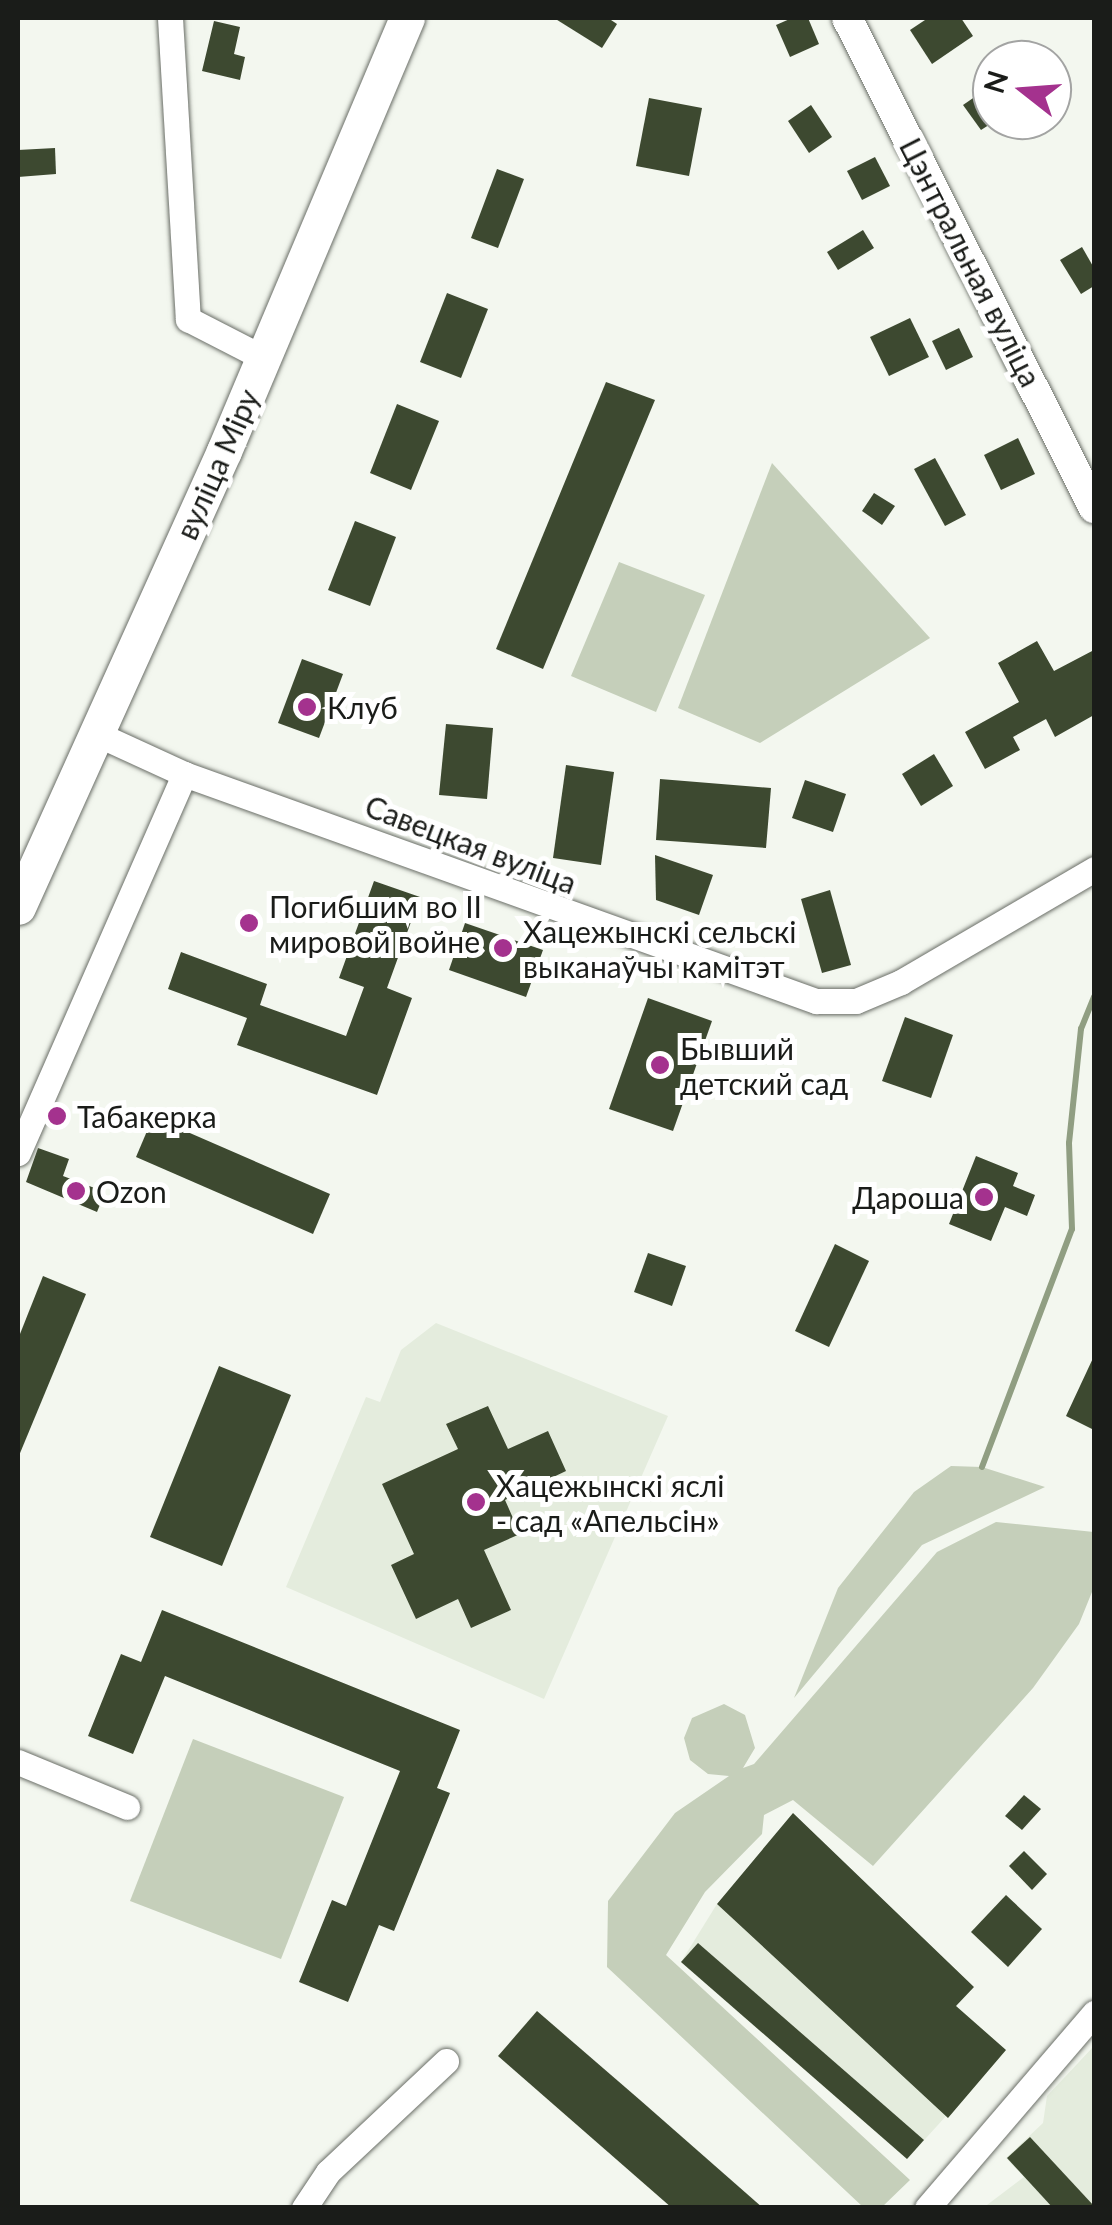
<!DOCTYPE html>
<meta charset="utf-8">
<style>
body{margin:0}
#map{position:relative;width:1112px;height:2225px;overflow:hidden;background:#f3f7ef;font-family:Lato,sans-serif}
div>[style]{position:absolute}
.built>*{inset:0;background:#e4ecdd}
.green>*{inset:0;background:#c5cfba}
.stream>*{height:6px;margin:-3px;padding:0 3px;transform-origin:3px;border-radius:3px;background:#909e82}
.building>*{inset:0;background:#3d4930}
.roads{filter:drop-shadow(0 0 2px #6a6e67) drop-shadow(0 0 2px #6a6e67)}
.minor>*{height:25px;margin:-12.5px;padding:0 12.5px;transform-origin:12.5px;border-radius:12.5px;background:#fff}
.tertiary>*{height:30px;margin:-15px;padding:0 15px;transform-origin:15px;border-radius:15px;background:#fff}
.secondary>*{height:35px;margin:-17.5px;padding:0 17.5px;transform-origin:17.5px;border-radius:17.5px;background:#fff}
.dots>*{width:28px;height:28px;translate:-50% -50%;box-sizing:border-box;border:5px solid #fff;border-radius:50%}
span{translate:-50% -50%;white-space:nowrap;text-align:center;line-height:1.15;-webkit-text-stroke:10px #fff;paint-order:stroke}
.street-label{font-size:30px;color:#1a1c19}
.poi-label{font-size:30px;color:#1a1c19}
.left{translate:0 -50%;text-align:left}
.right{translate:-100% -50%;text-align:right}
.frame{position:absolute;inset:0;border:20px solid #1a1c19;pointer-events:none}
.north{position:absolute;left:972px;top:40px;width:100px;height:100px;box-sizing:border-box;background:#fff;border:2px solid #a3a4a3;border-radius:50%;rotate:287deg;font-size:28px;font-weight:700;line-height:40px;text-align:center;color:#1a1c19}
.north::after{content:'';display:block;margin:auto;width:35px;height:45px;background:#a4328e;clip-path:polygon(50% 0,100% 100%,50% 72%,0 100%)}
</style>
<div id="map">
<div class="built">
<div style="clip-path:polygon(436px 1323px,668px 1416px,544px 1699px,286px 1587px,366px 1397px,380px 1402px,401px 1350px)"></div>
<div style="clip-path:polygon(771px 1842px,1006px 2050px,907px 2159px,681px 1962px,717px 1904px)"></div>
<div style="clip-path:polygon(1094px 2046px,1094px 2207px,983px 2208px,1024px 2177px,1006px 2158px,1043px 2123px,1047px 2096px)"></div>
</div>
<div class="green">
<div style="clip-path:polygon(772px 463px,930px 638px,760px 743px,678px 708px)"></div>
<div style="clip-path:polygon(619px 562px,705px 595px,656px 712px,571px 676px)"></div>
<div style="clip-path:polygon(951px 1466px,982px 1467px,1045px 1487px,922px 1545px,794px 1698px,838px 1588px,914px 1492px)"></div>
<div style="clip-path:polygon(996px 1522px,1094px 1532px,1094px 1587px,1079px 1624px,1033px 1688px,873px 1866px,793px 1800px,764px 1815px,762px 1834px,705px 1892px,666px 1955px,910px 2180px,882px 2207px,863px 2207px,607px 1967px,608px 1901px,675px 1813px,729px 1776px,708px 1774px,690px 1760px,684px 1738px,692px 1718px,724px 1704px,745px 1715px,755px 1748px,743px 1768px,754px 1764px,937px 1552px)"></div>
<div style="clip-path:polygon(193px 1739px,344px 1797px,281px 1959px,130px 1901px)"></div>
</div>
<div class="stream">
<div style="left:982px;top:1467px;width:254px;rotate:-69.3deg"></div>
<div style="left:1072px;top:1229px;width:86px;rotate:-92deg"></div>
<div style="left:1069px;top:1143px;width:115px;rotate:-84deg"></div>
<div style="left:1081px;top:1029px;width:35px;rotate:-68deg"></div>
</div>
<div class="building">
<div style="clip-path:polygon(554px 18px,608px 18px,617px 24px,602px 48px)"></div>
<div style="clip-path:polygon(792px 18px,808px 18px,819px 44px,790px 57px,776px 25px)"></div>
<div style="clip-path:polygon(928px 18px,961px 18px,973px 36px,932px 64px,910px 30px)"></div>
<div style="clip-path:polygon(214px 21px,240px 27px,234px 54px,245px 57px,240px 80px,202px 71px)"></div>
<div style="clip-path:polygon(992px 85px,992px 123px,981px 130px,963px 105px)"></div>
<div style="clip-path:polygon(649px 98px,702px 108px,689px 176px,636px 166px)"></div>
<div style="clip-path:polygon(811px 105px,832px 137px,809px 153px,788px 121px)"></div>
<div style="clip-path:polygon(55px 148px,56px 174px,18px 177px,18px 150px)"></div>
<div style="clip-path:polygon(875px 157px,890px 186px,862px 200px,847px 171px)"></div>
<div style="clip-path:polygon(497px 169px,524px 179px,498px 248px,471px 238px)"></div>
<div style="clip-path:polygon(863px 230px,874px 248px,838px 270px,827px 252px)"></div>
<div style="clip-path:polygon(1082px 247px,1094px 268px,1094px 286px,1081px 294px,1060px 260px)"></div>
<div style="clip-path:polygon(447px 293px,488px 309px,461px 378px,420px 362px)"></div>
<div style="clip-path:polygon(910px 318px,929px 357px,889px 376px,870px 337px)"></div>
<div style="clip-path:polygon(959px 328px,973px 357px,946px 370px,932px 341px)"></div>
<div style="clip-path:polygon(606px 382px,655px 400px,543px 669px,496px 649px)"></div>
<div style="clip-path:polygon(397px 404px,439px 421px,411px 490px,370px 473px)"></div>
<div style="clip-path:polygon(1018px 438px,1035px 474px,1001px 490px,984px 455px)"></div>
<div style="clip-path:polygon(935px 458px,966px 515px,945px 526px,914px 469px)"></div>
<div style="clip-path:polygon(874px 493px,895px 506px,882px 525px,862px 511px)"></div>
<div style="clip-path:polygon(355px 521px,396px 537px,370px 606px,328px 590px)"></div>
<div style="clip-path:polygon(1037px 641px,1054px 671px,1094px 650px,1094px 715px,1055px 737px,1046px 719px,1013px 737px,1020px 750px,985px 769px,965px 732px,1019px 702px,998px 663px)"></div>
<div style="clip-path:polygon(302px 659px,343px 674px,319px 738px,278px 723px)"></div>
<div style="clip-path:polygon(446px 724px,493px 728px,487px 799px,439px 795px)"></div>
<div style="clip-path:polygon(934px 754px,953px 786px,921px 806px,902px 774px)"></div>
<div style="clip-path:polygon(566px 765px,614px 772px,601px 865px,553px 858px)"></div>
<div style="clip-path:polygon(660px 779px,771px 788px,766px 848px,656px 840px)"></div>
<div style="clip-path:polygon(805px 780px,846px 794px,833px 832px,792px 818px)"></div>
<div style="clip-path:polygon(655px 855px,713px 875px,699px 915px,656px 900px)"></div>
<div style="clip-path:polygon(374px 881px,420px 897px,387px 988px,412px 998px,377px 1095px,237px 1045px,247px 1018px,168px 989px,181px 952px,267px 984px,260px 1005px,346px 1036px,364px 987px,339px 978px)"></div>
<div style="clip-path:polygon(830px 890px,851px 965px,822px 973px,801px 899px)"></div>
<div style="clip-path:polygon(465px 923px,543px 950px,526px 997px,449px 970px)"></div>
<div style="clip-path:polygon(648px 998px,712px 1021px,673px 1131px,609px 1109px)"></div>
<div style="clip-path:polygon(905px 1017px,953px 1035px,931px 1098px,882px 1081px)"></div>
<div style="clip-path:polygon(153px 1117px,330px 1194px,313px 1234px,136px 1157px)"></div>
<div style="clip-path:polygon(38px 1148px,69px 1159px,63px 1176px,105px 1192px,97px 1212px,26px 1182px)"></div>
<div style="clip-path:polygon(976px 1156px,1018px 1173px,1013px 1186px,1035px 1195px,1027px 1216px,1005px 1207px,991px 1241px,949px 1224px)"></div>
<div style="clip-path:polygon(835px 1244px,869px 1261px,829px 1347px,795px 1331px)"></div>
<div style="clip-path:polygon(648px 1253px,686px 1266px,672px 1306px,634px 1292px)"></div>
<div style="clip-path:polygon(43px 1276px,86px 1294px,18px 1458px,18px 1339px)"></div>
<div style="clip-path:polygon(1094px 1356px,1094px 1430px,1066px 1416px)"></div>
<div style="clip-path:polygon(219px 1366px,291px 1395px,222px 1566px,150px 1537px)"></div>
<div style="clip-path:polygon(488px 1406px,508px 1449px,548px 1431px,566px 1471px,505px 1500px,520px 1534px,484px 1550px,511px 1610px,471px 1628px,458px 1599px,416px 1619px,391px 1565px,414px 1554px,382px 1484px,458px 1449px,446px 1424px)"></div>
<div style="clip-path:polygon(162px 1610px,460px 1730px,437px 1788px,450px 1793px,394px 1931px,379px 1925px,348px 2002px,299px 1982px,332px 1900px,346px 1906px,400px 1771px,165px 1676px,133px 1754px,88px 1736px,121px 1654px,141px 1662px)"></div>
<div style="clip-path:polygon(1024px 1795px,1041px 1809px,1022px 1830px,1005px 1816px)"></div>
<div style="clip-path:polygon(793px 1813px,974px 1987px,956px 2006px,1006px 2050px,948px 2118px,717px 1904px)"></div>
<div style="clip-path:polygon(1024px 1851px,1047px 1874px,1032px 1890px,1009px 1866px)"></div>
<div style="clip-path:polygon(1006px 1895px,1042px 1929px,1008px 1967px,971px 1932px)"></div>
<div style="clip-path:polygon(698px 1943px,924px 2140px,907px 2159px,681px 1962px)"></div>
<div style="clip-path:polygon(537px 2011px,640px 2100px,763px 2208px,672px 2208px,498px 2056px)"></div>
<div style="clip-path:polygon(1030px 2137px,1094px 2206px,1094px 2208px,1053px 2208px,1007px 2158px)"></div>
</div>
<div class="roads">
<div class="minor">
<div style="left:170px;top:18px;width:302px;rotate:86.6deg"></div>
<div style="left:188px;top:319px;width:85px;rotate:27.2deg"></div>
<div style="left:95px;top:733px;width:98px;rotate:24.7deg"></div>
<div style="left:184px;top:774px;width:672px;rotate:19.76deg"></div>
<div style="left:816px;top:1001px;width:40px"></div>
<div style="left:856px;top:1001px;width:49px;rotate:-22.9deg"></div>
<div style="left:901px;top:982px;width:224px;rotate:-30.3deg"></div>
<div style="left:18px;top:1153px;width:414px;rotate:-66.3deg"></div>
<div style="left:18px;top:1762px;width:118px;rotate:22.4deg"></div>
<div style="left:304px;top:2208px;width:43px;rotate:-56.3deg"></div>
<div style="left:328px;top:2172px;width:162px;rotate:-43.2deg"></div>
<div style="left:927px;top:2208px;width:257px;rotate:-49.4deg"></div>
</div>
<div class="tertiary">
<div style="left:847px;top:18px;width:549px;rotate:63.25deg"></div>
</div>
<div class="secondary">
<div style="left:18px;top:907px;width:500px;rotate:-65.69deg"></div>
<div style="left:224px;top:451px;width:470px;rotate:-67.1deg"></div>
</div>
</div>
<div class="dots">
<div style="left:307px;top:707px;background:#a4328e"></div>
<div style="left:249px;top:923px;background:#a4328e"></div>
<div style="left:503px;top:948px;background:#a4328e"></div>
<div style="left:660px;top:1065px;background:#a4328e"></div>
<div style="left:57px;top:1116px;background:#a4328e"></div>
<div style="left:76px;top:1191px;background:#a4328e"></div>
<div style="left:984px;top:1197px;background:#a4328e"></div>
<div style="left:476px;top:1502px;background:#a4328e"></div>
</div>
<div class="street-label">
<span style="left:971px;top:262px;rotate:63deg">Цэнтральная вуліца</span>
<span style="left:217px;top:464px;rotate:-66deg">вуліца Міру</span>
<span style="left:471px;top:844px;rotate:21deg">Савецкая вуліца</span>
</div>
<div class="poi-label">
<span class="left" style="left:327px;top:707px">Клуб</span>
<span class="left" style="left:269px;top:923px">Погибшим во II<br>мировой войне</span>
<span class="left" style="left:523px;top:948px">Хацежынскі сельскі<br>выканаўчы камітэт</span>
<span class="left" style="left:680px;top:1065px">Бывший<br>детский сад</span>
<span class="left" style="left:77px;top:1116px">Табакерка</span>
<span class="left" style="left:96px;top:1191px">Ozon</span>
<span class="right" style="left:964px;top:1197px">Дароша</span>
<span class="left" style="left:496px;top:1502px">Хацежынскі яслі<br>- сад «Апельсін»</span>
</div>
<div class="frame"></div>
<div class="north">N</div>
</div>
